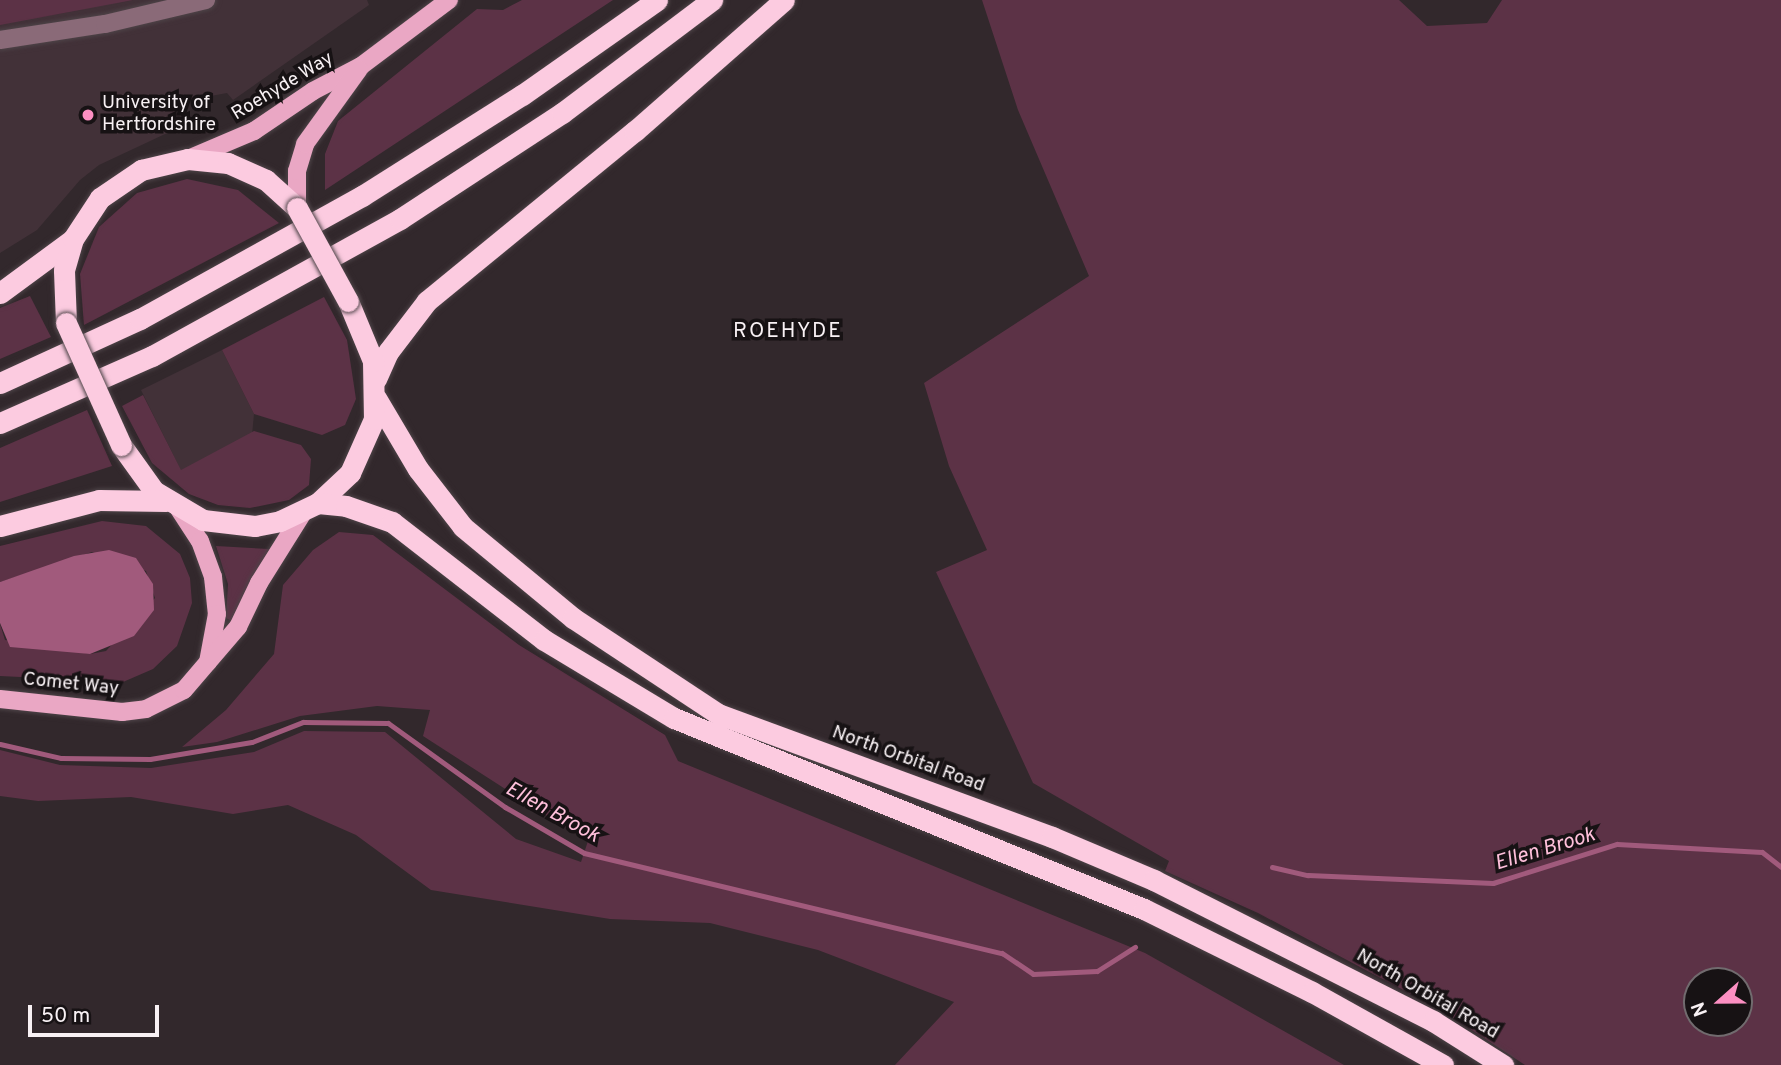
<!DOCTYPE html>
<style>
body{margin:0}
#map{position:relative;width:1781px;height:1065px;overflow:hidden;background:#32282c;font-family:Overpass,sans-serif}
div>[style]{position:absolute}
.built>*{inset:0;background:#423138}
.green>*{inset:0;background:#5c3246}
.water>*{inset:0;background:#a15a7c}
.stream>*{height:5px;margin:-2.5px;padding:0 2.5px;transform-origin:2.5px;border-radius:2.5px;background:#a15a7c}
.roads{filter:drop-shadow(0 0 2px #4e4448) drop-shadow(0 0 2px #4e4448)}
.street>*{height:18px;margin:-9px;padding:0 9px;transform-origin:9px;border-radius:9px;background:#8a6a78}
.primary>*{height:18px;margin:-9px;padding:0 9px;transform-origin:9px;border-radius:9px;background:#eaa7c4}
.highway>*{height:21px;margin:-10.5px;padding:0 10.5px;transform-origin:10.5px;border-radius:10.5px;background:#fccbe0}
.bridges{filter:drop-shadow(0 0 2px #4e4448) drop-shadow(0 0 2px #4e4448)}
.highway-bridge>*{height:21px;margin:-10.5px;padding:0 10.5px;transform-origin:10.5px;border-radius:10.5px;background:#fccbe0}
.dots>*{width:19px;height:19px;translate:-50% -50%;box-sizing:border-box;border:4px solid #171214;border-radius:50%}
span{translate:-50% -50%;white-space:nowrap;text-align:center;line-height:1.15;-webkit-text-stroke:7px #171214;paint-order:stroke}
.street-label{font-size:19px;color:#f8f1f4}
.poi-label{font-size:19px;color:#f8f1f4}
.left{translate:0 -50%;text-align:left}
.neighbourhood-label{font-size:21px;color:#f8f1f4;letter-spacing:2px}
.water-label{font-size:21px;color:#ffc0db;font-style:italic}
.north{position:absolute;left:1683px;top:967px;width:70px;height:70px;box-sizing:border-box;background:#171214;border:2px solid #716b6e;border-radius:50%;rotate:249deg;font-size:19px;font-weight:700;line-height:28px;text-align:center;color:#f8f1f4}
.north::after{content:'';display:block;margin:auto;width:24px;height:32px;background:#fc8fc2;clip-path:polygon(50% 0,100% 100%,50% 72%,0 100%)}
.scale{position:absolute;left:28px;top:1005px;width:131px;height:32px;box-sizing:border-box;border:4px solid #f8f1f4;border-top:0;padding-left:9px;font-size:21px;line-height:24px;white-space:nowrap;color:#f8f1f4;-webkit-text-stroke:5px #171214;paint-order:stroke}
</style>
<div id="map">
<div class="built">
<div style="clip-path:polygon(0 0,367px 0,369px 5px,233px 100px,227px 93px,173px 103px,180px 127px,99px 165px,80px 180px,37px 230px,0 253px)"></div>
<div style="clip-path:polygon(222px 350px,254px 414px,252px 435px,181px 471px,141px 390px)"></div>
</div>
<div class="green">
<div style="clip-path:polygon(0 0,133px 0,0 25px)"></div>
<div style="clip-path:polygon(522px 0,613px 0,325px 190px,325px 154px,338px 121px,477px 9px,503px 10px)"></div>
<div style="clip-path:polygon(evenodd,982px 0,1399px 0,1427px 26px,1487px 23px,1502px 0,1781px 0,1781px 1065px,1525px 1065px,1443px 1011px,1258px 913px,1165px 871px,1169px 861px,1033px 783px,936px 572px,987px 550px,949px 466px,924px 383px,1089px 276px,1018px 110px,982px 0,1739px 981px,1739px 1023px,1697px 1023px,1697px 981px,1739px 981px)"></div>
<div style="clip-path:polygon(187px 179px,238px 190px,279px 223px,84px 325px,80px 274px,99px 227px,137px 193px)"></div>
<div style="clip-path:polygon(30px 296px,51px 337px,0 359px,0 308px)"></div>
<div style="clip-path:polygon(324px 297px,347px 340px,356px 399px,345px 425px,322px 435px,254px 414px,222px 350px)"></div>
<div style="clip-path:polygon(143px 395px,181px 470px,254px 431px,301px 445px,311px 459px,309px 485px,289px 500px,250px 508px,218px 505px,189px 494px,152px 463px,122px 406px)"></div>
<div style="clip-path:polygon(87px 410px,112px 466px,0 502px,0 448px)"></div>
<div style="clip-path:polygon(102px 521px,146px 526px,180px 554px,190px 578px,192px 603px,177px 646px,153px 669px,123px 682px,0 676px,0 624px,5px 640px,90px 654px,106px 651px,155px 598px,146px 571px,92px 552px,0 582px,0 546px)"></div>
<div style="clip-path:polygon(339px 532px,373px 535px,519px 645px,665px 735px,678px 761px,1145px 953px,1344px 1065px,895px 1065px,954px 1002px,818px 950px,710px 923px,610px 919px,431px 890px,356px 835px,288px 805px,233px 814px,131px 797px,38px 801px,0 796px,0 750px,60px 765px,151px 768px,254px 752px,304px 731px,385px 732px,516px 839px,581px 862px,589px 838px,572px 832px,423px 736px,430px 710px,377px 706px,300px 716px,217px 742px,182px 747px,226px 710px,274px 654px,283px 585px,313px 550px)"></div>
<div style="clip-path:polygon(216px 546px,269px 549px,232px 621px,226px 618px,228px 584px)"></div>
</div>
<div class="water">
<div style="clip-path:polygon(109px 550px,136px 558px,153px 584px,154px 610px,134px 636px,90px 654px,10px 647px,0 623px,0 582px,74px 556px)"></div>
</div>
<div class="stream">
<div style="left:0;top:744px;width:63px;rotate:12.9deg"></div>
<div style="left:61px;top:758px;width:89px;rotate:0.6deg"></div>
<div style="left:150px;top:759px;width:103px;rotate:-9.5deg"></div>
<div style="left:252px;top:742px;width:55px;rotate:-21.4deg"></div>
<div style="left:303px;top:722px;width:85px;rotate:0.7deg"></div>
<div style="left:388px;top:723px;width:144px;rotate:35.7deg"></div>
<div style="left:505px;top:807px;width:91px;rotate:30.2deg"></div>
<div style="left:584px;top:853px;width:430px;rotate:13.5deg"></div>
<div style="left:1002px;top:953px;width:37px;rotate:34deg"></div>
<div style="left:1033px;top:974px;width:64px;rotate:-2.7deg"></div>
<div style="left:1097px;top:971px;width:45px;rotate:-32.3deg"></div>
<div style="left:1272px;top:867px;width:37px;rotate:13deg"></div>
<div style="left:1308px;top:875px;width:185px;rotate:2.5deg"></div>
<div style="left:1493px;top:883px;width:130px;rotate:-17.5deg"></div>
<div style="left:1617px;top:844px;width:145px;rotate:3.2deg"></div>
<div style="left:1762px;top:852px;width:24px;rotate:38deg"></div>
</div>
<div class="roads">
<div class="street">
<div style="left:0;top:40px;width:106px;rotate:-8.7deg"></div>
<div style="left:105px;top:24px;width:104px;rotate:-13.4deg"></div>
</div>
<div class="primary">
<div style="left:188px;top:159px;width:72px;rotate:-23deg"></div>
<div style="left:254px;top:131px;width:71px;rotate:-34.1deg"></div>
<div style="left:313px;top:91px;width:54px;rotate:-27.5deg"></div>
<div style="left:361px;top:66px;width:110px;rotate:-36.9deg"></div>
<div style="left:297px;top:208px;width:37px;rotate:-90deg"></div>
<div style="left:297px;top:171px;width:28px;rotate:-73deg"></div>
<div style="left:305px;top:144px;width:92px;rotate:-54.2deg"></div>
<div style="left:179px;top:509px;width:38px;rotate:57deg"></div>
<div style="left:200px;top:541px;width:38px;rotate:70deg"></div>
<div style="left:213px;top:577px;width:37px;rotate:84deg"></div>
<div style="left:217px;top:614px;width:49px;rotate:100.6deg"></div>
<div style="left:0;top:699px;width:123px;rotate:6.1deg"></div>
<div style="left:122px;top:712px;width:24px;rotate:-7deg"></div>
<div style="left:146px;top:709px;width:42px;rotate:-26.6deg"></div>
<div style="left:184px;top:690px;width:83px;rotate:-49.4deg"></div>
<div style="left:238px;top:627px;width:49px;rotate:-64.5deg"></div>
<div style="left:259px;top:583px;width:85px;rotate:-58deg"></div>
</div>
<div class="highway">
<div style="left:0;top:293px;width:89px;rotate:-36.4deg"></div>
<div style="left:66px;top:323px;width:53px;rotate:-92.2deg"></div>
<div style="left:64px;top:270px;width:32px;rotate:-74deg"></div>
<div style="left:73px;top:239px;width:49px;rotate:-56.6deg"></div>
<div style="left:100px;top:198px;width:50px;rotate:-34.3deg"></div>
<div style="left:141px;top:170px;width:48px;rotate:-13.2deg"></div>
<div style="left:188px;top:159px;width:40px;rotate:5.7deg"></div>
<div style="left:228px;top:163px;width:42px;rotate:24.1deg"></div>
<div style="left:266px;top:180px;width:42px;rotate:42.1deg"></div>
<div style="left:376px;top:379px;width:30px;rotate:-66deg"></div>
<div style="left:388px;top:352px;width:64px;rotate:-52.6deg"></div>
<div style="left:427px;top:301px;width:269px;rotate:-39.3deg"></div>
<div style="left:635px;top:131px;width:198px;rotate:-41.3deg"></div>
<div style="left:0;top:383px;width:154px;rotate:-24.6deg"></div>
<div style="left:140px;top:319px;width:254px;rotate:-29deg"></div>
<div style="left:362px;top:196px;width:189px;rotate:-32.3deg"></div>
<div style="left:522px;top:95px;width:165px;rotate:-35.1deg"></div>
<div style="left:376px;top:398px;width:82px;rotate:59.4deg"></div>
<div style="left:418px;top:469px;width:73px;rotate:52.2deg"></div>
<div style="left:463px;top:527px;width:143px;rotate:39.6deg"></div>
<div style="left:573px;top:618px;width:174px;rotate:33.5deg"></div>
<div style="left:718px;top:714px;width:356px;rotate:20.2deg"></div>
<div style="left:1052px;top:837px;width:111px;rotate:22.9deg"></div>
<div style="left:1154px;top:880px;width:313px;rotate:26.8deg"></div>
<div style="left:1433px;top:1021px;width:83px;rotate:32.2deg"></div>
<div style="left:0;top:423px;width:166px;rotate:-23.8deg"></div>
<div style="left:152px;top:356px;width:283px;rotate:-28.9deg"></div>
<div style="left:400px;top:219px;width:194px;rotate:-33.2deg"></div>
<div style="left:562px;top:113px;width:188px;rotate:-37deg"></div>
<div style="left:121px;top:445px;width:57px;rotate:54.3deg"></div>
<div style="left:154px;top:491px;width:57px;rotate:30.6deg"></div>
<div style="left:203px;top:520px;width:52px;rotate:6.6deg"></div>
<div style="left:255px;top:526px;width:25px;rotate:-11deg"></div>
<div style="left:280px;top:521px;width:42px;rotate:-25.3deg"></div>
<div style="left:318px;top:503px;width:44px;rotate:-43.2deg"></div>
<div style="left:350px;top:473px;width:59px;rotate:-66deg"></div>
<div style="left:374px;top:419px;width:58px;rotate:-91deg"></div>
<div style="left:373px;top:361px;width:65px;rotate:-112.6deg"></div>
<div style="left:318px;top:503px;width:28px;rotate:6deg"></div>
<div style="left:346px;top:506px;width:49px;rotate:19.2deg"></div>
<div style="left:392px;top:522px;width:192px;rotate:37.8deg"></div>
<div style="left:544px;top:640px;width:152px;rotate:31deg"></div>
<div style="left:674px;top:718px;width:507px;rotate:22.12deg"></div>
<div style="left:1144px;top:909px;width:187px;rotate:26.3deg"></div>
<div style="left:1312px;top:992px;width:150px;rotate:29.1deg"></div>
<div style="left:0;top:526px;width:102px;rotate:-14.7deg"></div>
<div style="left:99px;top:500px;width:67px;rotate:0.9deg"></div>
</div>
</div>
<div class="bridges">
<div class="highway-bridge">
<div style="left:297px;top:208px;width:106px;rotate:61.3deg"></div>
<div style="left:66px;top:323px;width:134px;rotate:65.7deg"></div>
</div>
</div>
<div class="dots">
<div style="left:88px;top:115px;background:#fc8fc2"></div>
</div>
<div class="street-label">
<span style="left:283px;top:87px;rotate:-31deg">Roehyde Way</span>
<span style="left:71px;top:685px;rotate:6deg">Comet Way</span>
<span style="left:908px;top:760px;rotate:20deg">North Orbital Road</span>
<span style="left:1427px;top:995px;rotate:30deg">North Orbital Road</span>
</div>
<div class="poi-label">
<span class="left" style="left:102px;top:115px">University of<br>Hertfordshire</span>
</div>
<div class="neighbourhood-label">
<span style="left:788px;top:332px">ROEHYDE</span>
</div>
<div class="water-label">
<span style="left:552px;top:813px;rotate:29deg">Ellen Brook</span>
<span style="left:1545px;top:850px;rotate:-17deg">Ellen Brook</span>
</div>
<div class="north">N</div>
<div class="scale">50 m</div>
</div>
